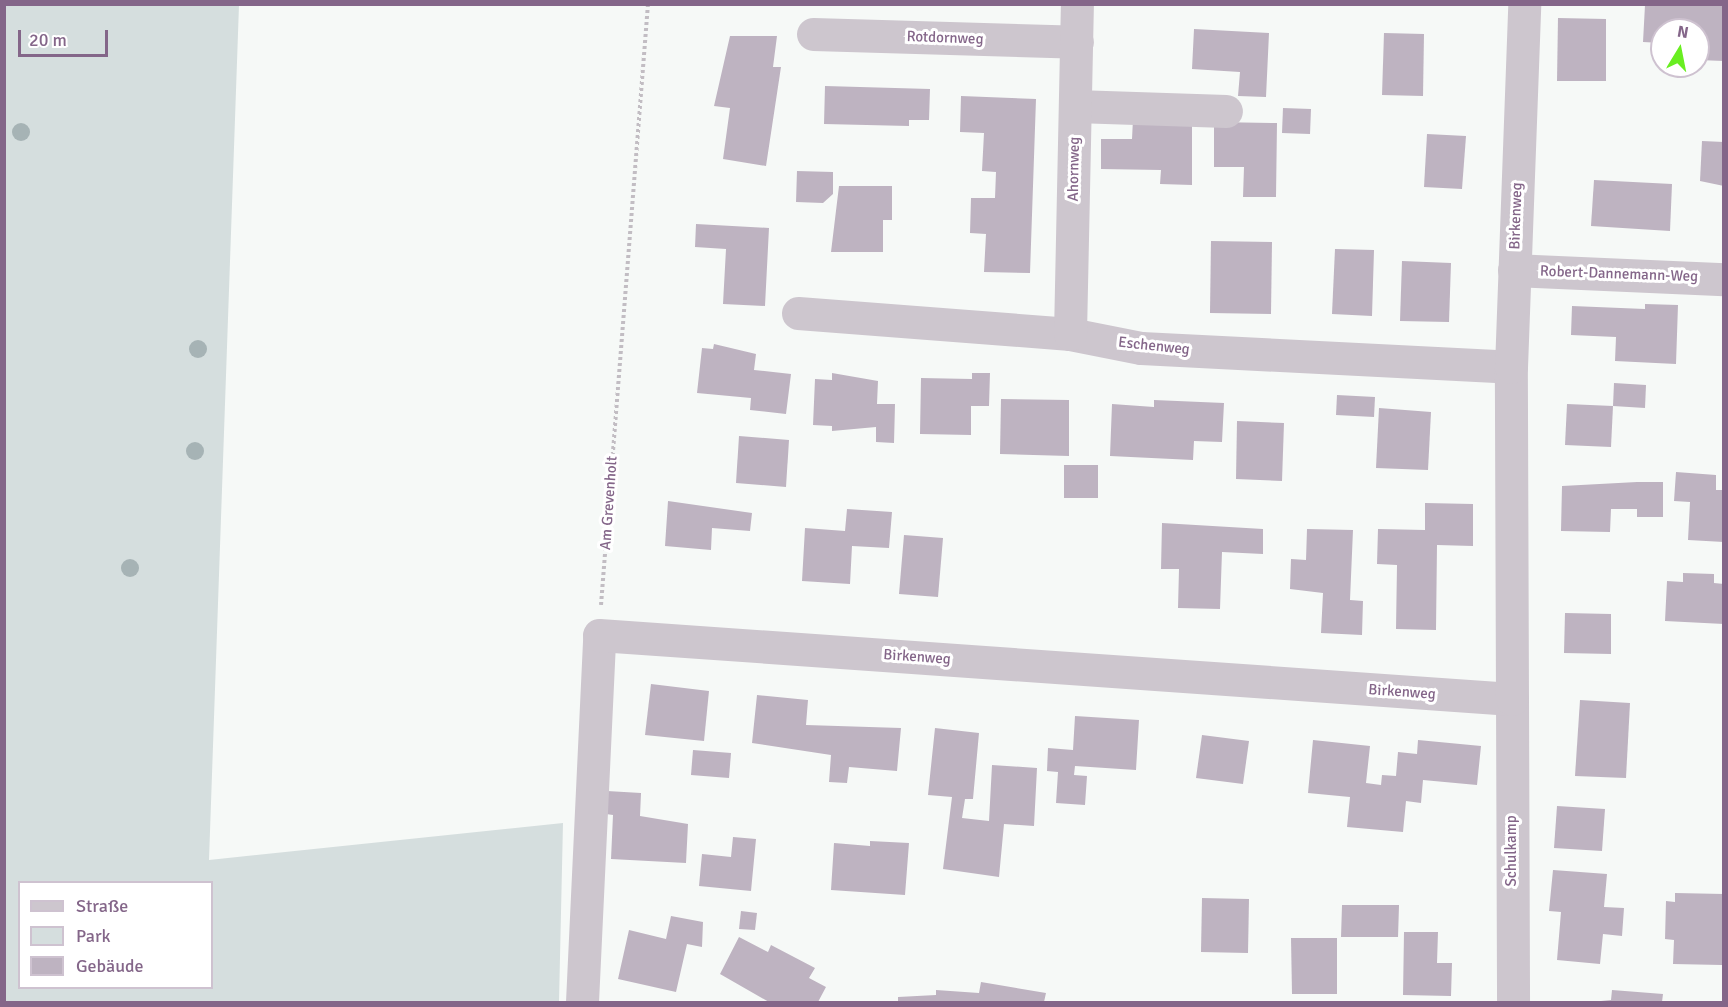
<!DOCTYPE html>
<meta charset="utf-8">
<style>
body{margin:0}
#map{position:relative;width:1728px;height:1007px;overflow:hidden;background:#f6f9f7;font-family:Signika,sans-serif}
div>[style]{position:absolute}
.green>*{inset:0;background:#d5dede}
.building>*{inset:0;background:#beb3c1}
.path>*{height:4px;margin-top:-2px;transform-origin:0;background:repeating-linear-gradient(90deg,#c2bdc3 0 3px,transparent 0 6px)}
.minor>*{height:33px;margin:-16.5px;padding:0 16.5px;transform-origin:16.5px;border-radius:16.5px;background:#cdc6ce}
.trees>*{width:18px;height:18px;margin:-9px;border-radius:50%;background:#a6b3b5}
span{translate:-50% -50%;white-space:nowrap;text-align:center;line-height:1.15;-webkit-text-stroke:6px #fff;paint-order:stroke}
.street-label{font-size:15px;color:#846689}
.frame{position:absolute;inset:0;border:6px solid #846689;pointer-events:none}
.legend{position:absolute;left:18px;top:881px;width:195px;height:108px;box-sizing:border-box;background:#fff;border:2px solid #cec2d0;margin:0;padding:8px 10px;list-style:none;font-size:18px;color:#846689}
.legend li{display:flex;align-items:center;gap:12px;height:30px}
.legend b{width:30px;border:2px solid #cec2d0}
.north{position:absolute;left:1650px;top:18px;width:60px;height:60px;box-sizing:border-box;background:#fff;border:2px solid #cec2d0;border-radius:50%;rotate:10deg;font-size:16px;font-weight:700;line-height:24px;text-align:center;color:#846689}
.north::after{content:'';display:block;margin:auto;width:21px;height:27px;background:#69ee21;clip-path:polygon(50% 0,100% 100%,50% 72%,0 100%)}
.scale{position:absolute;left:18px;top:30px;width:90px;height:27px;box-sizing:border-box;border:3px solid #846689;border-top:0;padding-left:8px;font-size:18px;line-height:21px;white-space:nowrap;color:#846689;-webkit-text-stroke:4px #fff;paint-order:stroke}
</style>
<div id="map">
<div class="green">
<div style="clip-path:polygon(evenodd,5px 4px,239px 5px,209px 860px,563px 823px,559px 1002px,5px 1002px,5px 4px,20px 882px,212px 882px,212px 988px,20px 988px,20px 882px)"></div>
</div>
<div class="building">
<div style="clip-path:polygon(1645px 5px,1724px 5px,1724px 61px,1698px 60px,1698px 30px,1662px 30px,1662px 43px,1643px 42px)"></div>
<div style="clip-path:polygon(1558px 18px,1606px 19px,1606px 81px,1557px 81px)"></div>
<div style="clip-path:polygon(1194px 29px,1269px 33px,1266px 97px,1238px 96px,1240px 72px,1192px 69px)"></div>
<div style="clip-path:polygon(1384px 33px,1424px 34px,1423px 96px,1382px 95px)"></div>
<div style="clip-path:polygon(730px 36px,777px 36px,773px 67px,781px 67px,766px 166px,723px 159px,730px 108px,714px 106px)"></div>
<div style="clip-path:polygon(825px 86px,930px 89px,929px 120px,909px 120px,909px 126px,824px 124px)"></div>
<div style="clip-path:polygon(961px 96px,1036px 99px,1030px 273px,984px 272px,986px 234px,970px 233px,971px 198px,995px 198px,996px 172px,982px 171px,984px 133px,960px 132px)"></div>
<div style="clip-path:polygon(1283px 108px,1311px 109px,1310px 134px,1282px 133px)"></div>
<div style="clip-path:polygon(1133px 119px,1192px 120px,1192px 185px,1160px 184px,1161px 170px,1101px 169px,1101px 139px,1132px 139px)"></div>
<div style="clip-path:polygon(1214px 122px,1277px 123px,1276px 197px,1243px 197px,1244px 167px,1214px 167px)"></div>
<div style="clip-path:polygon(1427px 134px,1466px 136px,1462px 189px,1424px 187px)"></div>
<div style="clip-path:polygon(1702px 141px,1724px 142px,1724px 186px,1700px 181px)"></div>
<div style="clip-path:polygon(797px 171px,833px 172px,833px 194px,823px 203px,796px 202px)"></div>
<div style="clip-path:polygon(1594px 180px,1672px 184px,1670px 231px,1591px 226px)"></div>
<div style="clip-path:polygon(839px 186px,892px 186px,892px 220px,883px 220px,883px 252px,831px 252px)"></div>
<div style="clip-path:polygon(696px 224px,769px 228px,765px 306px,723px 304px,726px 249px,695px 247px)"></div>
<div style="clip-path:polygon(1211px 241px,1272px 242px,1271px 314px,1210px 313px)"></div>
<div style="clip-path:polygon(1335px 249px,1374px 250px,1372px 316px,1332px 314px)"></div>
<div style="clip-path:polygon(1402px 261px,1451px 263px,1449px 322px,1400px 321px)"></div>
<div style="clip-path:polygon(1645px 304px,1678px 305px,1676px 364px,1615px 361px,1616px 337px,1571px 335px,1572px 306px,1645px 309px)"></div>
<div style="clip-path:polygon(714px 344px,756px 354px,754px 370px,791px 374px,786px 414px,750px 410px,751px 398px,697px 393px,702px 348px,713px 349px)"></div>
<div style="clip-path:polygon(832px 373px,878px 381px,877px 404px,895px 404px,894px 443px,876px 442px,876px 427px,832px 431px,832px 426px,813px 425px,815px 379px,832px 380px)"></div>
<div style="clip-path:polygon(972px 373px,990px 373px,989px 406px,971px 406px,971px 435px,920px 434px,921px 378px,972px 379px)"></div>
<div style="clip-path:polygon(1614px 383px,1646px 385px,1645px 408px,1613px 406px)"></div>
<div style="clip-path:polygon(1337px 395px,1375px 397px,1374px 417px,1336px 415px)"></div>
<div style="clip-path:polygon(1001px 399px,1069px 400px,1069px 456px,1000px 454px)"></div>
<div style="clip-path:polygon(1154px 400px,1224px 403px,1222px 442px,1194px 441px,1193px 460px,1110px 456px,1112px 404px,1154px 407px)"></div>
<div style="clip-path:polygon(1567px 404px,1613px 406px,1611px 447px,1565px 445px)"></div>
<div style="clip-path:polygon(1379px 408px,1431px 412px,1428px 470px,1376px 468px)"></div>
<div style="clip-path:polygon(1237px 421px,1284px 423px,1282px 481px,1236px 479px)"></div>
<div style="clip-path:polygon(739px 436px,789px 440px,786px 487px,736px 483px)"></div>
<div style="clip-path:polygon(1064px 465px,1098px 465px,1098px 498px,1064px 498px)"></div>
<div style="clip-path:polygon(1676px 472px,1716px 475px,1716px 490px,1724px 490px,1724px 542px,1688px 540px,1690px 502px,1674px 501px)"></div>
<div style="clip-path:polygon(1637px 482px,1663px 482px,1663px 517px,1637px 517px,1637px 509px,1611px 509px,1610px 532px,1561px 531px,1562px 486px)"></div>
<div style="clip-path:polygon(668px 501px,752px 513px,750px 531px,712px 528px,711px 550px,665px 546px)"></div>
<div style="clip-path:polygon(1425px 503px,1473px 504px,1473px 546px,1437px 545px,1436px 630px,1396px 629px,1397px 565px,1377px 564px,1378px 529px,1425px 530px)"></div>
<div style="clip-path:polygon(847px 509px,892px 512px,889px 548px,852px 546px,850px 584px,802px 581px,805px 528px,845px 531px)"></div>
<div style="clip-path:polygon(1162px 523px,1263px 529px,1263px 554px,1222px 552px,1220px 609px,1178px 608px,1179px 569px,1161px 569px)"></div>
<div style="clip-path:polygon(1307px 529px,1353px 530px,1350px 600px,1363px 601px,1362px 635px,1321px 633px,1323px 593px,1290px 589px,1291px 559px,1306px 560px)"></div>
<div style="clip-path:polygon(904px 535px,943px 538px,938px 597px,899px 594px)"></div>
<div style="clip-path:polygon(1683px 573px,1714px 574px,1714px 583px,1724px 584px,1724px 624px,1665px 621px,1667px 581px,1683px 582px)"></div>
<div style="clip-path:polygon(1565px 613px,1611px 614px,1611px 654px,1564px 653px)"></div>
<div style="clip-path:polygon(651px 684px,709px 691px,704px 741px,645px 735px)"></div>
<div style="clip-path:polygon(757px 695px,808px 700px,806px 725px,901px 728px,897px 771px,849px 767px,847px 783px,829px 782px,831px 755px,752px 743px)"></div>
<div style="clip-path:polygon(1580px 700px,1630px 703px,1626px 778px,1575px 776px)"></div>
<div style="clip-path:polygon(1075px 716px,1139px 720px,1136px 770px,1075px 766px,1074px 775px,1087px 776px,1085px 805px,1056px 803px,1058px 772px,1047px 771px,1048px 748px,1073px 750px)"></div>
<div style="clip-path:polygon(935px 728px,979px 733px,973px 799px,965px 799px,962px 818px,989px 821px,992px 765px,1037px 768px,1034px 826px,1004px 824px,999px 877px,943px 869px,952px 797px,928px 795px)"></div>
<div style="clip-path:polygon(1202px 735px,1249px 741px,1243px 784px,1196px 778px)"></div>
<div style="clip-path:polygon(1313px 740px,1370px 746px,1366px 783px,1381px 785px,1382px 775px,1396px 776px,1398px 752px,1417px 754px,1418px 740px,1481px 746px,1477px 785px,1423px 780px,1421px 803px,1406px 801px,1403px 832px,1347px 827px,1350px 797px,1308px 793px)"></div>
<div style="clip-path:polygon(693px 750px,731px 753px,729px 778px,691px 775px)"></div>
<div style="clip-path:polygon(607px 791px,641px 793px,640px 816px,688px 824px,686px 863px,611px 859px,613px 815px,606px 814px)"></div>
<div style="clip-path:polygon(1557px 806px,1605px 809px,1602px 851px,1554px 848px)"></div>
<div style="clip-path:polygon(733px 837px,756px 839px,751px 891px,699px 886px,702px 854px,731px 857px)"></div>
<div style="clip-path:polygon(870px 841px,909px 843px,905px 895px,831px 890px,834px 843px,870px 846px)"></div>
<div style="clip-path:polygon(1553px 870px,1607px 874px,1604px 907px,1624px 908px,1622px 936px,1603px 934px,1600px 964px,1557px 960px,1561px 912px,1549px 911px)"></div>
<div style="clip-path:polygon(1675px 893px,1724px 894px,1722px 965px,1673px 964px,1674px 940px,1665px 939px,1666px 901px,1675px 902px)"></div>
<div style="clip-path:polygon(1202px 898px,1249px 899px,1248px 953px,1201px 952px)"></div>
<div style="clip-path:polygon(1342px 905px,1399px 905px,1398px 937px,1341px 937px)"></div>
<div style="clip-path:polygon(741px 911px,757px 913px,755px 930px,739px 929px)"></div>
<div style="clip-path:polygon(671px 916px,703px 922px,702px 947px,687px 944px,676px 992px,618px 979px,629px 930px,666px 939px)"></div>
<div style="clip-path:polygon(1404px 932px,1438px 932px,1437px 963px,1452px 963px,1451px 996px,1403px 995px)"></div>
<div style="clip-path:polygon(739px 937px,768px 952px,771px 945px,815px 968px,809px 978px,826px 987px,818px 1002px,769px 1002px,720px 974px)"></div>
<div style="clip-path:polygon(1291px 938px,1337px 938px,1337px 994px,1292px 994px)"></div>
<div style="clip-path:polygon(981px 982px,1046px 993px,1044px 1002px,898px 1002px,898px 997px,936px 995px,936px 990px,979px 993px)"></div>
<div style="clip-path:polygon(1612px 990px,1663px 994px,1662px 1002px,1591px 1002px,1611px 1000px)"></div>
</div>
<div class="path">
<div style="left:601px;top:605px;width:603px;rotate:-85.53deg"></div>
</div>
<div class="minor">
<div style="left:813px;top:34px;width:264px;rotate:1.7deg"></div>
<div style="left:1075px;top:106px;width:151px;rotate:1.9deg"></div>
<div style="left:1514px;top:270px;width:210px;rotate:2.5deg"></div>
<div style="left:798px;top:313px;width:273px;rotate:4.4deg"></div>
<div style="left:1070px;top:334px;width:72px;rotate:11.2deg"></div>
<div style="left:1141px;top:348px;width:370px;rotate:2.9deg"></div>
<div style="left:1070px;top:334px;width:330px;rotate:-88.8deg"></div>
<div style="left:1512px;top:699px;width:303px;rotate:89.8deg"></div>
<div style="left:582px;top:1002px;width:367px;rotate:-87.3deg"></div>
<div style="left:599px;top:635px;width:915px;rotate:4.01deg"></div>
<div style="left:1512px;top:699px;width:332px;rotate:-90.2deg"></div>
<div style="left:1511px;top:367px;width:363px;rotate:-87.9deg"></div>
</div>
<div class="trees">
<div style="left:21px;top:132px"></div>
<div style="left:198px;top:349px"></div>
<div style="left:195px;top:451px"></div>
<div style="left:130px;top:568px"></div>
</div>
<div class="street-label">
<span style="left:945px;top:38px;rotate:2deg">Rotdornweg</span>
<span style="left:1074px;top:169px;rotate:-89deg">Ahornweg</span>
<span style="left:1516px;top:216px;rotate:-88deg">Birkenweg</span>
<span style="left:1619px;top:274px;rotate:2deg">Robert-Dannemann-Weg</span>
<span style="left:1154px;top:346px;rotate:6deg">Eschenweg</span>
<span style="left:609px;top:503px;rotate:-86deg">Am Grevenholt</span>
<span style="left:917px;top:657px;rotate:4deg">Birkenweg</span>
<span style="left:1402px;top:692px;rotate:4deg">Birkenweg</span>
<span style="left:1512px;top:851px;rotate:-90deg">Schulkamp</span>
</div>
<div class="frame"></div>
<ul class="legend">
<li><b style="height:8px;background:#cdc6ce"></b>Straße</li>
<li><b style="height:16px;background:#d5dede"></b>Park</li>
<li><b style="height:16px;background:#beb3c1"></b>Gebäude</li>
</ul>
<div class="north">N</div>
<div class="scale">20 m</div>
</div>
